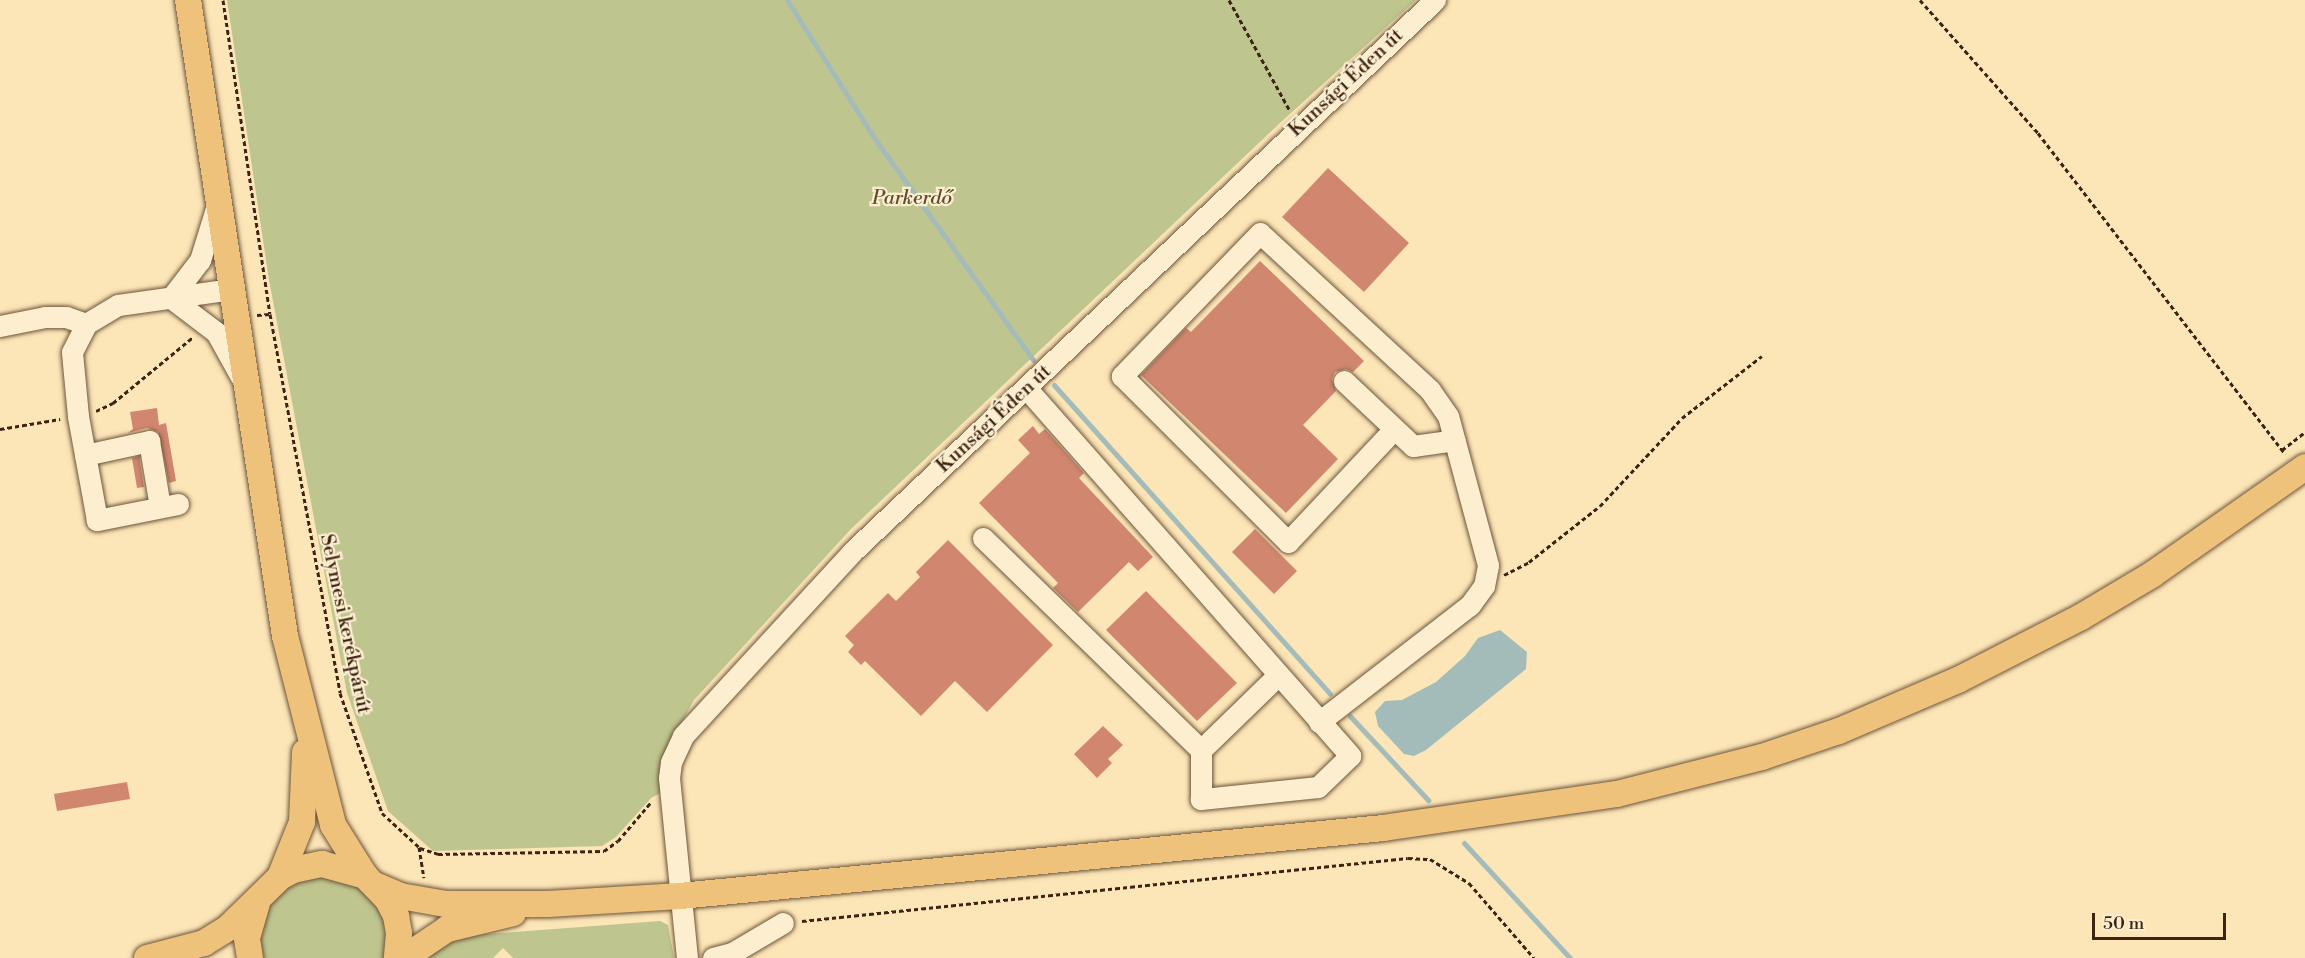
<!DOCTYPE html>
<meta charset="utf-8">
<style>
body{margin:0}
#map{position:relative;width:2305px;height:958px;overflow:hidden;background:#fce5b6;font-family:"Libre Bodoni",serif}
div>[style]{position:absolute}
.green>*{inset:0;background:#bfc58e}
.water>*{inset:0;background:#a4bcb9}
.stream>*{height:5px;margin:-2.5px;padding:0 2.5px;transform-origin:2.5px;border-radius:2.5px;background:#a4bcb9}
.building>*{inset:0;background:#d18670}
.path>*{height:3px;margin-top:-1.5px;transform-origin:0;background:repeating-linear-gradient(90deg,#3d2314 0 4.5px,transparent 0 7.5px)}
.roads{filter:drop-shadow(0 0 2px #6d543c) drop-shadow(0 0 2px #6d543c)}
.minor>*{height:21px;margin:-10.5px;padding:0 10.5px;transform-origin:10.5px;border-radius:10.5px;background:#fdeed0}
.major>*{height:26px;margin:-13px;padding:0 13px;transform-origin:13px;border-radius:13px;background:#eec27b}
span{translate:-50% -50%;white-space:nowrap;text-align:center;line-height:1.15;-webkit-text-stroke:4.5px #fdeed0;paint-order:stroke}
.street-label{font-size:20px;color:#3d2314}
.park-label{font-size:20px;color:#5e4c32;font-style:italic}
.scale{position:absolute;left:2092px;top:913px;width:134px;height:27px;box-sizing:border-box;border:3px solid #3d2314;border-top:0;padding-left:8px;font-size:18px;line-height:21px;white-space:nowrap;color:#3d2314;-webkit-text-stroke:4px #fdeed0;paint-order:stroke}
</style>
<div id="map">
<div class="green">
<div style="clip-path:polygon(227px 0,1416px 0,1281px 122px,850px 530px,694px 700px,676px 733px,664px 791px,651px 798px,616px 837px,602px 846px,433px 851px,388px 811px,347px 693px,269px 280px)"></div>
<div style="clip-path:polygon(297px 872px,375px 887px,395px 958px,253px 958px,254px 917px)"></div>
<div style="clip-path:polygon(660px 921px,668px 925px,674px 958px,513px 958px,503px 948px,493px 958px,429px 958px,429px 951px,443px 942px,473px 935px)"></div>
</div>
<div class="water">
<div style="clip-path:polygon(1500px 630px,1527px 652px,1526px 669px,1426px 750px,1414px 756px,1404px 754px,1378px 726px,1375px 712px,1385px 701px,1402px 700px,1436px 682px,1465px 656px,1478px 638px)"></div>
</div>
<div class="stream">
<div style="left:787px;top:0;width:165px;rotate:57.7deg"></div>
<div style="left:875px;top:139px;width:272px;rotate:54.4deg"></div>
<div style="left:1054px;top:385px;width:414px;rotate:48.2deg"></div>
<div style="left:1350px;top:716px;width:115px;rotate:47.1deg"></div>
<div style="left:1464px;top:843px;width:156px;rotate:47.3deg"></div>
</div>
<div class="building">
<div style="clip-path:polygon(1328px 168px,1409px 243px,1364px 292px,1282px 217px)"></div>
<div style="clip-path:polygon(1260px 261px,1364px 361px,1353px 372px,1346px 369px,1335px 372px,1332px 379px,1336px 391px,1303px 425px,1338px 459px,1286px 513px,1141px 375px,1186px 328px,1191px 332px)"></div>
<div style="clip-path:polygon(157px 408px,159px 425px,166px 423px,176px 481px,169px 483px,158px 432px,147px 428px,128px 433px,133px 429px,130px 412px)"></div>
<div style="clip-path:polygon(1033px 426px,1039px 434px,1045px 429px,1084px 473px,1079px 478px,1153px 557px,1138px 571px,1129px 562px,1078px 612px,1053px 588px,1058px 583px,979px 503px,1030px 453px,1018px 440px)"></div>
<div style="clip-path:polygon(139px 456px,144px 487px,137px 488px,132px 458px)"></div>
<div style="clip-path:polygon(1255px 529px,1297px 571px,1274px 594px,1232px 552px)"></div>
<div style="clip-path:polygon(948px 540px,1053px 645px,987px 712px,955px 681px,921px 716px,865px 661px,861px 665px,848px 652px,854px 645px,845px 636px,888px 593px,896px 601px,920px 577px,916px 572px)"></div>
<div style="clip-path:polygon(1146px 591px,1237px 683px,1197px 721px,1106px 630px)"></div>
<div style="clip-path:polygon(1103px 726px,1123px 745px,1108px 759px,1112px 763px,1097px 778px,1074px 754px)"></div>
<div style="clip-path:polygon(127px 782px,130px 799px,57px 811px,54px 794px)"></div>
</div>
<div class="path">
<div style="left:223px;top:0;width:317px;rotate:81.5deg"></div>
<div style="left:270px;top:314px;width:385px;rotate:79.5deg"></div>
<div style="left:340px;top:693px;width:127px;rotate:70.7deg"></div>
<div style="left:382px;top:813px;width:50px;rotate:42.6deg"></div>
<div style="left:419px;top:847px;width:31px;rotate:81deg"></div>
<div style="left:1229px;top:0;width:127px;rotate:61.2deg"></div>
<div style="left:1920px;top:0;width:178px;rotate:48.4deg"></div>
<div style="left:2038px;top:133px;width:405px;rotate:52.4deg"></div>
<div style="left:257px;top:315px;width:13px;rotate:-4deg"></div>
<div style="left:96px;top:411px;width:19px;rotate:-25deg"></div>
<div style="left:113px;top:403px;width:104px;rotate:-39.5deg"></div>
<div style="left:0;top:429px;width:61px;rotate:-9.5deg"></div>
<div style="left:2282px;top:450px;width:29px;rotate:-38deg"></div>
<div style="left:1504px;top:575px;width:28px;rotate:-27deg"></div>
<div style="left:1529px;top:562px;width:90px;rotate:-38.3deg"></div>
<div style="left:1600px;top:506px;width:120px;rotate:-47deg"></div>
<div style="left:1682px;top:418px;width:101px;rotate:-37.8deg"></div>
<div style="left:420px;top:848px;width:19px;rotate:18deg"></div>
<div style="left:438px;top:854px;width:166px;rotate:-1deg"></div>
<div style="left:604px;top:851px;width:17px;rotate:-36deg"></div>
<div style="left:618px;top:841px;width:52px;rotate:-49.6deg"></div>
<div style="left:802px;top:921px;width:609px;rotate:-5.94deg"></div>
<div style="left:1408px;top:858px;width:22px;rotate:3deg"></div>
<div style="left:1430px;top:859px;width:46px;rotate:31.6deg"></div>
<div style="left:1469px;top:883px;width:99px;rotate:49.1deg"></div>
</div>
<div class="roads">
<div class="minor">
<div style="left:218px;top:202px;width:61px;rotate:107.2deg"></div>
<div style="left:200px;top:260px;width:48px;rotate:127.3deg"></div>
<div style="left:171px;top:298px;width:56px;rotate:37.1deg"></div>
<div style="left:216px;top:332px;width:51px;rotate:60.9deg"></div>
<div style="left:0;top:326px;width:46px;rotate:-11.3deg"></div>
<div style="left:45px;top:317px;width:21px"></div>
<div style="left:66px;top:317px;width:21px;rotate:19deg"></div>
<div style="left:1344px;top:381px;width:95px;rotate:43.3deg"></div>
<div style="left:1413px;top:446px;width:42px;rotate:-8.1deg"></div>
<div style="left:1027px;top:389px;width:489px;rotate:48.6deg"></div>
<div style="left:1350px;top:756px;width:45px;rotate:135.9deg"></div>
<div style="left:1318px;top:787px;width:118px;rotate:174.1deg"></div>
<div style="left:1201px;top:799px;width:49px;rotate:-90deg"></div>
<div style="left:1201px;top:750px;width:106px;rotate:-44.2deg"></div>
<div style="left:85px;top:455px;width:66px;rotate:-12.3deg"></div>
<div style="left:149px;top:441px;width:67px;rotate:80.5deg"></div>
<div style="left:178px;top:504px;width:83px;rotate:168.8deg"></div>
<div style="left:97px;top:520px;width:106px;rotate:-100.4deg"></div>
<div style="left:78px;top:416px;width:64px;rotate:-95.4deg"></div>
<div style="left:72px;top:352px;width:31px;rotate:-63deg"></div>
<div style="left:86px;top:324px;width:37px;rotate:-31deg"></div>
<div style="left:118px;top:305px;width:115px;rotate:-8deg"></div>
<div style="left:983px;top:538px;width:304px;rotate:44.2deg"></div>
<div style="left:1319px;top:722px;width:191px;rotate:-37.8deg"></div>
<div style="left:1470px;top:605px;width:24px;rotate:-54deg"></div>
<div style="left:1484px;top:586px;width:21px;rotate:-79deg"></div>
<div style="left:1488px;top:565px;width:154px;rotate:-105deg"></div>
<div style="left:1448px;top:416px;width:32px;rotate:-125deg"></div>
<div style="left:1430px;top:390px;width:231px;rotate:-137.3deg"></div>
<div style="left:1260px;top:233px;width:199px;rotate:134deg"></div>
<div style="left:1122px;top:376px;width:235px;rotate:45deg"></div>
<div style="left:1288px;top:542px;width:155px;rotate:-46.8deg"></div>
<div style="left:687px;top:958px;width:181px;rotate:-95.7deg"></div>
<div style="left:669px;top:778px;width:16px;rotate:-83deg"></div>
<div style="left:671px;top:762px;width:29px;rotate:-65deg"></div>
<div style="left:683px;top:736px;width:250px;rotate:-47.4deg"></div>
<div style="left:852px;top:552px;width:803px;rotate:-43.44deg"></div>
<div style="left:713px;top:958px;width:20px;rotate:-15deg"></div>
<div style="left:732px;top:953px;width:59px;rotate:-30.5deg"></div>
</div>
<div class="major">
<div style="left:188px;top:0;width:643px;rotate:81.33deg"></div>
<div style="left:285px;top:636px;width:195px;rotate:75.7deg"></div>
<div style="left:333px;top:825px;width:60px;rotate:57.9deg"></div>
<div style="left:280px;top:877px;width:15px;rotate:-28deg"></div>
<div style="left:293px;top:870px;width:30px;rotate:-12deg"></div>
<div style="left:322px;top:864px;width:45px;rotate:15.6deg"></div>
<div style="left:365px;top:876px;width:33px;rotate:46deg"></div>
<div style="left:388px;top:900px;width:18px;rotate:63deg"></div>
<div style="left:396px;top:916px;width:17px;rotate:80deg"></div>
<div style="left:399px;top:933px;width:25px;rotate:95deg"></div>
<div style="left:377px;top:886px;width:25px;rotate:23deg"></div>
<div style="left:400px;top:896px;width:47px;rotate:9.9deg"></div>
<div style="left:446px;top:904px;width:102px"></div>
<div style="left:548px;top:904px;width:132px;rotate:-3.5deg"></div>
<div style="left:680px;top:896px;width:706px;rotate:-5.52deg"></div>
<div style="left:1383px;top:828px;width:236px;rotate:-8.3deg"></div>
<div style="left:1617px;top:794px;width:150px;rotate:-14.3deg"></div>
<div style="left:1762px;top:757px;width:81px;rotate:-18.7deg"></div>
<div style="left:1839px;top:731px;width:129px;rotate:-23.2deg"></div>
<div style="left:1958px;top:680px;width:138px;rotate:-27.1deg"></div>
<div style="left:2081px;top:617px;width:84px;rotate:-30.8deg"></div>
<div style="left:2153px;top:574px;width:186px;rotate:-35.1deg"></div>
<div style="left:147px;top:958px;width:59px;rotate:-14.7deg"></div>
<div style="left:204px;top:943px;width:28px;rotate:-32deg"></div>
<div style="left:228px;top:928px;width:73px;rotate:-44.4deg"></div>
<div style="left:280px;top:877px;width:59px;rotate:-68.2deg"></div>
<div style="left:302px;top:822px;width:70px;rotate:-87.5deg"></div>
<div style="left:250px;top:958px;width:20px;rotate:-99deg"></div>
<div style="left:247px;top:938px;width:36px;rotate:-74deg"></div>
<div style="left:404px;top:958px;width:52px;rotate:-34deg"></div>
<div style="left:447px;top:929px;width:68px;rotate:-13.6deg"></div>
</div>
</div>
<div class="street-label">
<span style="left:1346px;top:83px;rotate:-43deg">Kunsági Éden út</span>
<span style="left:994px;top:419px;rotate:-43deg">Kunsági Éden út</span>
<span style="left:345px;top:624px;rotate:78deg">Selymesi kerékpárút</span>
</div>
<div class="park-label">
<span style="left:912px;top:198px">Parkerdő</span>
</div>
<div class="scale">50 m</div>
</div>
